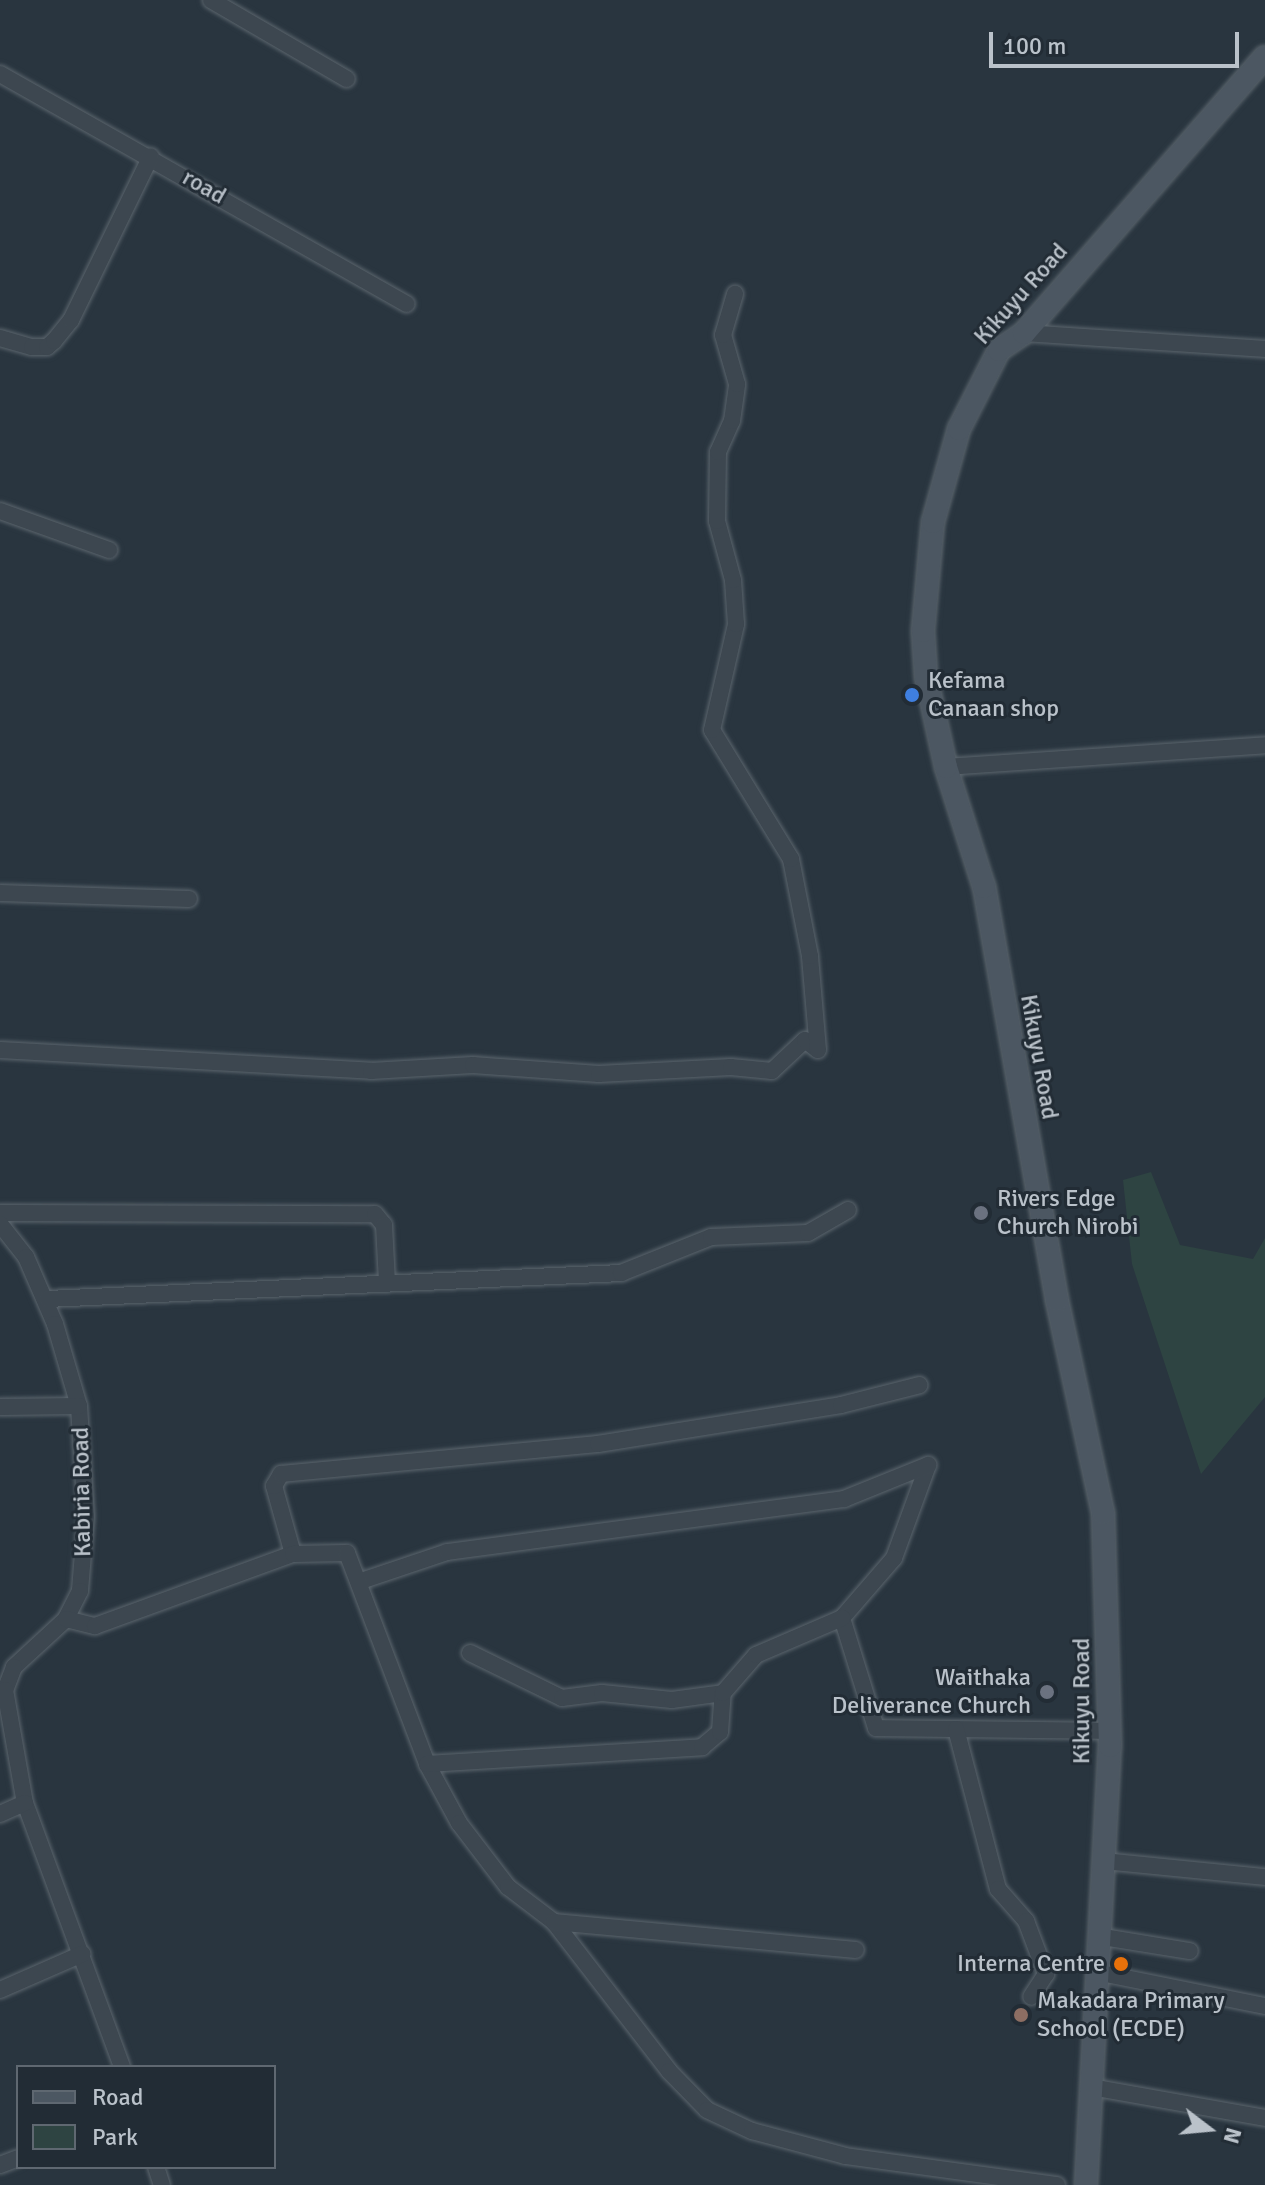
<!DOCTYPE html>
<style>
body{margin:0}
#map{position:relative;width:1265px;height:2185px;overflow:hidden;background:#29353f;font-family:Signika,sans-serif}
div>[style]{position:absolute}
.green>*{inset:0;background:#2e4442}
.roads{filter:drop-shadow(0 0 2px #5b656d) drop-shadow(0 0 2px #5b656d)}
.street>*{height:16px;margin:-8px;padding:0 8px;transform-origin:8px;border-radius:8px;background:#3d4750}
.secondary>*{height:22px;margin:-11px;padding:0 11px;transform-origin:11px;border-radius:11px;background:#4c5762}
.dots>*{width:22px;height:22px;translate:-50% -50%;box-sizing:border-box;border:4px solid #222c35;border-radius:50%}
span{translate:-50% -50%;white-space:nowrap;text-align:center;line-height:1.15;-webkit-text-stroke:6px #222c35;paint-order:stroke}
.street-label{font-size:24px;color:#bac2ca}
.poi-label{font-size:24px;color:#bac2ca}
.left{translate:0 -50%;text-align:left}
.right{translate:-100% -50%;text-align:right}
.legend{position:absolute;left:16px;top:2065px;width:260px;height:104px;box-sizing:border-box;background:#222c35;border:2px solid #5f6871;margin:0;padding:10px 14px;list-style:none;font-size:24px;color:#bac2ca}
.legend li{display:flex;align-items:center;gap:16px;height:40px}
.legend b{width:40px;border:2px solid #5f6871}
.north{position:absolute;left:1169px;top:2089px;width:80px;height:80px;-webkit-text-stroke:6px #222c35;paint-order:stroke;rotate:106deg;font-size:22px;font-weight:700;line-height:32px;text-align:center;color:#bac2ca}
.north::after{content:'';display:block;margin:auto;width:28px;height:36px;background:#bac2ca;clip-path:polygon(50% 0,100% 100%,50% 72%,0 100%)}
.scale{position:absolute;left:989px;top:32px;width:250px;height:36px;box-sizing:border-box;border:4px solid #bac2ca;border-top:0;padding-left:10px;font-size:24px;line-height:28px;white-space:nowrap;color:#bac2ca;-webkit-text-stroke:6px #222c35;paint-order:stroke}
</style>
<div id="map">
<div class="green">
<div style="clip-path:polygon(1151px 1172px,1180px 1245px,1253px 1259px,1265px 1238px,1265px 1397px,1201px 1474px,1132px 1264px,1123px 1180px)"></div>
</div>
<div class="roads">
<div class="street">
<div style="left:211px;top:0;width:157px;rotate:30.2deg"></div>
<div style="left:0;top:74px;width:467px;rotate:29.5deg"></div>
<div style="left:1024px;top:333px;width:242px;rotate:3.8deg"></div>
<div style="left:0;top:338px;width:33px;rotate:16deg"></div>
<div style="left:32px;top:347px;width:15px"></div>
<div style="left:47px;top:347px;width:9px;rotate:-41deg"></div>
<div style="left:54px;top:341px;width:27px;rotate:-51deg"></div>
<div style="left:71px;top:320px;width:182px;rotate:-64deg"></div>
<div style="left:0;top:511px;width:116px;rotate:19.7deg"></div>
<div style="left:946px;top:767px;width:320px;rotate:-3.9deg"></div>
<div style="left:0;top:893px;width:189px;rotate:1.8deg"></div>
<div style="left:0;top:1050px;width:372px;rotate:3.2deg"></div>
<div style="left:371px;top:1071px;width:102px;rotate:-3.4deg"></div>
<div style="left:473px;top:1065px;width:126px;rotate:4.1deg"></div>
<div style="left:599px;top:1074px;width:132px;rotate:-3deg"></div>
<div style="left:731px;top:1067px;width:41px;rotate:5.6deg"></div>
<div style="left:772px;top:1071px;width:45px;rotate:-43.2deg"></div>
<div style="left:805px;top:1040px;width:16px;rotate:38deg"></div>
<div style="left:818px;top:1050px;width:94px;rotate:-94.9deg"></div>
<div style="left:810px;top:956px;width:99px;rotate:-101.1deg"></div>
<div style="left:791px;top:859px;width:151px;rotate:-121.5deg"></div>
<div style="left:712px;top:730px;width:109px;rotate:-77.2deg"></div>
<div style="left:736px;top:624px;width:44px;rotate:-93.9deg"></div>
<div style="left:733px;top:580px;width:61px;rotate:-105.2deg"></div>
<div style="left:717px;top:521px;width:69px;rotate:-89.2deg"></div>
<div style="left:718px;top:452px;width:34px;rotate:-66deg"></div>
<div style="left:732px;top:421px;width:37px;rotate:-82deg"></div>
<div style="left:737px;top:384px;width:51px;rotate:-105.9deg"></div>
<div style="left:723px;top:335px;width:43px;rotate:-73.7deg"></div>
<div style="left:0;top:1213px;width:375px;rotate:0.2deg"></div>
<div style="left:375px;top:1214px;width:14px;rotate:51deg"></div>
<div style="left:384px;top:1225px;width:57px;rotate:87deg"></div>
<div style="left:0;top:1224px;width:42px;rotate:51.8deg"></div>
<div style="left:26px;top:1257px;width:73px;rotate:66.6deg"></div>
<div style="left:55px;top:1324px;width:85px;rotate:73.7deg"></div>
<div style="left:79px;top:1406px;width:110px;rotate:86.4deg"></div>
<div style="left:86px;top:1516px;width:75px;rotate:94.6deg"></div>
<div style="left:80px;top:1591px;width:31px;rotate:117deg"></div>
<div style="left:66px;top:1619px;width:71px;rotate:137.3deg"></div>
<div style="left:14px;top:1667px;width:25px;rotate:111deg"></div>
<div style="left:5px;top:1690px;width:115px;rotate:80deg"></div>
<div style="left:25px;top:1803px;width:281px;rotate:69.8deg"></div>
<div style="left:47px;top:1299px;width:575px;rotate:-2.59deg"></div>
<div style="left:621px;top:1273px;width:97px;rotate:-21.8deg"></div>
<div style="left:711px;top:1237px;width:97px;rotate:-2.4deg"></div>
<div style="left:808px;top:1233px;width:46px;rotate:-29.9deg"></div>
<div style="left:0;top:1407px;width:79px;rotate:-0.7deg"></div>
<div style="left:928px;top:1465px;width:99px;rotate:110.1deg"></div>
<div style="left:894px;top:1558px;width:79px;rotate:130.9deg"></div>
<div style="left:842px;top:1618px;width:115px;rotate:72.8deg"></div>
<div style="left:876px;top:1728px;width:234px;rotate:0.7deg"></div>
<div style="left:293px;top:1554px;width:71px;rotate:-105.6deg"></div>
<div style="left:274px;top:1486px;width:14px;rotate:-60deg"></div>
<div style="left:281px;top:1474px;width:318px;rotate:-5.4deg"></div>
<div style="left:598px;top:1444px;width:246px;rotate:-9.1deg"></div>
<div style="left:841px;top:1405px;width:81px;rotate:-14.2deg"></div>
<div style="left:361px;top:1581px;width:91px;rotate:-18.6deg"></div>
<div style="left:447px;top:1552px;width:401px;rotate:-7.6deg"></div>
<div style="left:844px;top:1499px;width:91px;rotate:-22deg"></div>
<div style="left:66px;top:1619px;width:30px;rotate:14deg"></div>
<div style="left:95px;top:1626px;width:211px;rotate:-20deg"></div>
<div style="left:293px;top:1554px;width:54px;rotate:-1.1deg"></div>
<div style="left:347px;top:1553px;width:226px;rotate:69.2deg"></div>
<div style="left:427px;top:1764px;width:67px;rotate:61.5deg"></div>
<div style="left:459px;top:1823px;width:81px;rotate:52.6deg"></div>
<div style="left:508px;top:1887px;width:58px;rotate:37.3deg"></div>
<div style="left:554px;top:1922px;width:188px;rotate:52.3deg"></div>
<div style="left:669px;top:2071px;width:54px;rotate:45.7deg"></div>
<div style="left:707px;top:2110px;width:50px;rotate:25deg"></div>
<div style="left:752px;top:2131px;width:96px;rotate:15deg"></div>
<div style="left:845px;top:2156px;width:214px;rotate:7.8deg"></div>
<div style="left:470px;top:1653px;width:102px;rotate:26.1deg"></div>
<div style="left:562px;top:1698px;width:40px;rotate:-7.1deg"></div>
<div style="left:602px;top:1693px;width:70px;rotate:5.7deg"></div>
<div style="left:672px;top:1700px;width:51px;rotate:-7.8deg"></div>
<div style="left:956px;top:1729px;width:165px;rotate:75.3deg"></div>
<div style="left:998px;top:1889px;width:43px;rotate:48.8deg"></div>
<div style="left:1026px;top:1921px;width:57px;rotate:69.3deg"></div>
<div style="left:1046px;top:1974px;width:27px;rotate:123deg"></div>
<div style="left:427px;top:1764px;width:276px;rotate:-3.5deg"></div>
<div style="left:702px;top:1747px;width:23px;rotate:-40deg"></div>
<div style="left:720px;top:1732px;width:39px;rotate:-86deg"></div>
<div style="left:723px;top:1693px;width:50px;rotate:-49deg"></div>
<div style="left:756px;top:1655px;width:94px;rotate:-23.3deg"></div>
<div style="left:0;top:1814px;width:27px;rotate:-24deg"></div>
<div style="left:1104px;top:1861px;width:162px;rotate:5.7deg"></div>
<div style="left:554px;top:1922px;width:303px;rotate:5.3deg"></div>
<div style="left:1097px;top:1936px;width:94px;rotate:9.2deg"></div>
<div style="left:1096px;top:1972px;width:172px;rotate:11.4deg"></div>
<div style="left:0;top:1990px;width:90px;rotate:-23.7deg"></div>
<div style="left:1091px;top:2087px;width:177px;rotate:10.1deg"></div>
<div style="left:0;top:2165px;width:19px;rotate:-21deg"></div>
<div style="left:156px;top:2167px;width:19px;rotate:72deg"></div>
</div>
<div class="secondary">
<div style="left:1086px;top:2185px;width:440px;rotate:-86.9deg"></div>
<div style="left:1110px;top:1746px;width:233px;rotate:-91.7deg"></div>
<div style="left:1103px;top:1513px;width:218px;rotate:-102.2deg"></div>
<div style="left:1057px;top:1300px;width:419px;rotate:-100deg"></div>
<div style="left:984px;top:887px;width:126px;rotate:-107.6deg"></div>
<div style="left:946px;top:767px;width:92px;rotate:-102.5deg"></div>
<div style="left:926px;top:677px;width:46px;rotate:-93.7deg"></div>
<div style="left:923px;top:631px;width:109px;rotate:-84.8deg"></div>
<div style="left:933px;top:522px;width:97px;rotate:-74.4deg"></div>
<div style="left:959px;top:429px;width:89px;rotate:-63.1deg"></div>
<div style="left:999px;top:350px;width:30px;rotate:-34deg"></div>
<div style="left:1024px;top:333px;width:366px;rotate:-48.9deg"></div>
</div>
</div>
<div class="dots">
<div style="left:912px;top:695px;background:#3f7fe0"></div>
<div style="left:981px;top:1213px;background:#6b7280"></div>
<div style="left:1047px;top:1692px;background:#6b7280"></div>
<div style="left:1121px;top:1964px;background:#e8710a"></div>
<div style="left:1021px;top:2015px;background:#8d6e63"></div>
</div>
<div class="street-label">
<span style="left:204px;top:187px;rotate:30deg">road</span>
<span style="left:1021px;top:294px;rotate:-48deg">Kikuyu Road</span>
<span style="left:1039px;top:1057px;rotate:80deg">Kikuyu Road</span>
<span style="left:82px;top:1492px;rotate:-91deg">Kabiria Road</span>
<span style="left:1082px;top:1701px;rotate:-90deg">Kikuyu Road</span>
</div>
<div class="poi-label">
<span class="left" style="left:928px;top:695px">Kefama<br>Canaan shop</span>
<span class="left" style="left:997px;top:1213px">Rivers Edge<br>Church Nirobi</span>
<span class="right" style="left:1031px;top:1692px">Waithaka<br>Deliverance Church</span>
<span class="right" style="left:1105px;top:1964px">Interna Centre</span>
<span class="left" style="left:1037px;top:2015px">Makadara Primary<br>School (ECDE)</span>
</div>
<ul class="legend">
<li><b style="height:10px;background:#4c5762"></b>Road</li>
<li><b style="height:22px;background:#2e4442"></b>Park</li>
</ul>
<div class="north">N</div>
<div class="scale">100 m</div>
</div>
